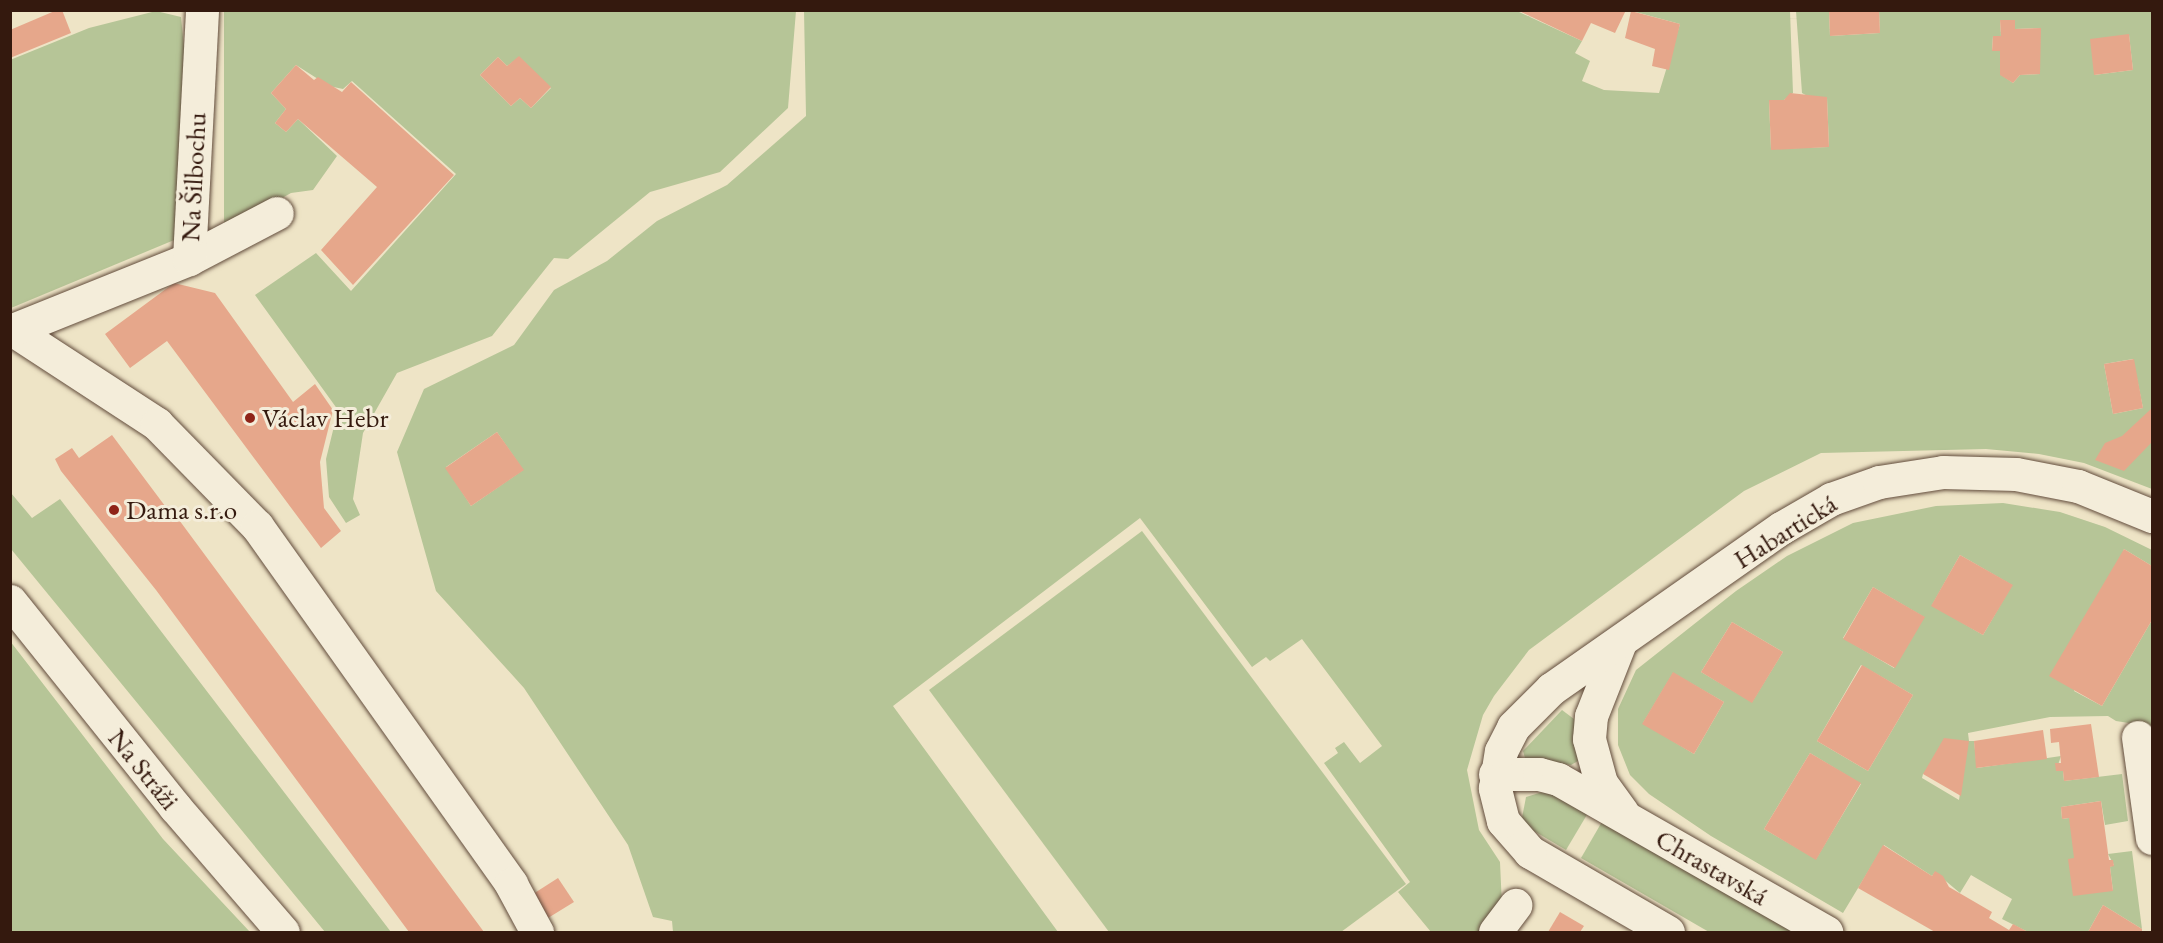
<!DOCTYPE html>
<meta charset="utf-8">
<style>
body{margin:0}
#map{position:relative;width:2163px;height:943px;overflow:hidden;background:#eee4c6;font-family:"EB Garamond",serif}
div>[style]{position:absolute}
.green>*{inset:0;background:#b6c597}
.building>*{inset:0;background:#e6a78b}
.roads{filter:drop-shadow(0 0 2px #624c3c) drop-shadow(0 0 2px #624c3c)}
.minor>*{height:33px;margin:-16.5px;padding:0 16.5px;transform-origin:16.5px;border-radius:16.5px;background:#f4edda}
.dots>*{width:16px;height:16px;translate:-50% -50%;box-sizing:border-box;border:3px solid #f4edda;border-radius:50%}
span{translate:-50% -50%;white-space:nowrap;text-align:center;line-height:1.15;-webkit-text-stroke:6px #f4edda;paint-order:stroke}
.street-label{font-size:27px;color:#34190e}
.poi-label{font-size:27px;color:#34190e}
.left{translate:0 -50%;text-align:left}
.frame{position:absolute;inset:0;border:12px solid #34190e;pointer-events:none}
</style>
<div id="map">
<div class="green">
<div style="clip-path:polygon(156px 11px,181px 17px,185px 57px,179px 238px,11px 308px,10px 60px,89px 28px)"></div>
<div style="clip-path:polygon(evenodd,224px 11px,796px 11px,788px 108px,720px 172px,650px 192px,568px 259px,554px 258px,492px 336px,397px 373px,363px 433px,353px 499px,360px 515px,346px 523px,329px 497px,326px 459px,338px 410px,255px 295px,316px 253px,351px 291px,456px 174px,352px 81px,343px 89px,329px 86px,296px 65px,271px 93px,286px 109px,275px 123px,286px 132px,298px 119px,337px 156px,313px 190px,291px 193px,224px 230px,224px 11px,498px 57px,507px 66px,517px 59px,551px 88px,531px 108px,520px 98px,511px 106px,480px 75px,498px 57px)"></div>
<div style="clip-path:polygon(evenodd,804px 11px,1517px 11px,1582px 41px,1575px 53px,1590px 61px,1582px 81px,1604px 90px,1659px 93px,1680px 24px,1632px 11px,1790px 11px,1793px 93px,1784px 100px,1769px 101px,1771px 149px,1829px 147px,1827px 98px,1811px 98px,1802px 93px,1796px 11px,1829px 11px,1830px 36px,1880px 33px,1879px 11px,2152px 11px,2152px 489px,2084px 463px,2039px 454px,1986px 449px,1821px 453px,1744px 491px,1529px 650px,1494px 696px,1483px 715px,1467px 770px,1479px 830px,1500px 862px,1502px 906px,1485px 932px,1431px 932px,1398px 892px,1410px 882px,1324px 763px,1338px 753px,1335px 748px,1344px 742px,1360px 763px,1382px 746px,1302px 639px,1270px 661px,1266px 657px,1252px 667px,1140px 518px,893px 706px,1058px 932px,673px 932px,672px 921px,653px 917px,628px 845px,524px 688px,436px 591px,397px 452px,424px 389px,514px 345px,554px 290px,607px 261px,657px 221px,727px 185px,806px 116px,804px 11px,2000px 20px,2015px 20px,2015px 29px,2040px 28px,2040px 74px,2020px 75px,2013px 83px,2000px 74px,2000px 51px,1992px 50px,1993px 36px,2001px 36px,2000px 20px,804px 11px,2129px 35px,2133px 70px,2094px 75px,2129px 35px,804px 11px,2133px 359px,2143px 408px,2113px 414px,2104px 364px,2133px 359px,804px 11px,497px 432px,523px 470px,471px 506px,446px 467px,497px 432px)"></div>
<div style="clip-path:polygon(11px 493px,32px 518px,60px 499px,391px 932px,325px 932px,11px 549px)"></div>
<div style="clip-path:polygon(evenodd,2003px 503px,2060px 512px,2105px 527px,2152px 550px,2152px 566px,2124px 549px,2074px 691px,2102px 706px,2152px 620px,2152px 734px,2135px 724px,2116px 721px,2108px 716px,2050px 717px,1968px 733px,1969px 741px,1974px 741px,1977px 768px,2061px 756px,2056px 771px,2063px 771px,2064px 781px,2122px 774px,2128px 821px,2105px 825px,2101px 801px,2061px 807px,2062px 819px,2069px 818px,2113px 891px,2110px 867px,2114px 865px,2108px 854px,2132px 851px,2142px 929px,2103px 905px,2088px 932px,2028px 932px,2002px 919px,2012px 899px,1971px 875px,1960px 893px,1935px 872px,1932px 876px,1884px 845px,1843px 913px,1711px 836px,1649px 794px,1630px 775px,1618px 745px,1618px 709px,1636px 670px,1736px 591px,1787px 556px,1853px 523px,1936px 506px,2003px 503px,1960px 555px,2012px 585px,1983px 635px,1932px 605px,1960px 555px,2003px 503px,1873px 587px,1924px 617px,1894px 668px,1843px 638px,1873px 587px,2003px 503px,1732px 622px,1783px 652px,1752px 702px,1701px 672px,1732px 622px,2003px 503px,1861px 665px,1913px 695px,1868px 771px,1817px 741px,1861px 665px,2003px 503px,1673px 673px,1724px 702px,1694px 754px,1643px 723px,1673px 673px,2003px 503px,1968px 742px,1959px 800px,1922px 778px,1923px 774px,1968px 742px,2003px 503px,1810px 753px,1861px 784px,1816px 859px,1764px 829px,1810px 753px)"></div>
<div style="clip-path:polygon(1142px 531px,1406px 884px,1341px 932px,1109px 932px,929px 690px)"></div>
<div style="clip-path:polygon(10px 641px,163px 839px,250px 932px,11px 932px)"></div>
<div style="clip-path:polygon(1562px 710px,1574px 719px,1578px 761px,1571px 765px,1525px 758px,1523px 751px)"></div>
<div style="clip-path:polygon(1549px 790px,1588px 813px,1566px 850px,1529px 828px,1522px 818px,1526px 797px)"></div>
<div style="clip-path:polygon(1603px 820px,1796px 932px,1709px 932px,1581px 858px)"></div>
</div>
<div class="building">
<div style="clip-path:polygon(57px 10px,62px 10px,71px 33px,10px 58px,10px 30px)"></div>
<div style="clip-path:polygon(1517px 10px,1626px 10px,1615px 33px,1591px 23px,1582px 41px)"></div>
<div style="clip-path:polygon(1829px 10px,1879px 10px,1880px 33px,1830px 36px)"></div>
<div style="clip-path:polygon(1631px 11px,1680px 24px,1669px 70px,1652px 66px,1655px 49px,1625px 38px)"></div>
<div style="clip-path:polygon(2000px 20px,2015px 20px,2015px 29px,2041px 28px,2040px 74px,2020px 75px,2013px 83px,2000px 75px,2000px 51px,1992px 51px,1993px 36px,2001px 36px)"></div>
<div style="clip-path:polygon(2129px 34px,2133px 70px,2094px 75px,2090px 39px)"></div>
<div style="clip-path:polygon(519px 56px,551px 87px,531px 108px,520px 98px,511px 106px,480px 75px,498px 57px,507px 66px)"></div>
<div style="clip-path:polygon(296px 65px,314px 80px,318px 77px,342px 92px,351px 82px,454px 175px,353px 285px,321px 250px,377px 187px,298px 119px,286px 132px,275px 123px,286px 109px,271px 93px)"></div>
<div style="clip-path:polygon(1790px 93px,1827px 97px,1829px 147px,1771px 150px,1769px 100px,1784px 100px)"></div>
<div style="clip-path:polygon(174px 283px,215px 293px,293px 402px,315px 384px,333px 410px,320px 462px,324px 508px,341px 531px,321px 548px,167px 341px,130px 368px,105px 334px)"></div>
<div style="clip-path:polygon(2134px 359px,2143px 408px,2113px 414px,2104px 364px)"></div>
<div style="clip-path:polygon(2152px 408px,2152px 442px,2124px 471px,2095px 460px,2105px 443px,2122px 436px)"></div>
<div style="clip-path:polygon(497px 432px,524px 470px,471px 506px,445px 468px)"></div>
<div style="clip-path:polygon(112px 435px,165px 506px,168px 505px,484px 932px,409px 932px,156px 590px,61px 471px,55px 459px,72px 448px,79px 458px)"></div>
<div style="clip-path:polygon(2124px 549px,2152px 566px,2152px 620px,2102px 706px,2049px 676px)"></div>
<div style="clip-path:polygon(1960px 555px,2013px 585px,1983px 635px,1931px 606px)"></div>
<div style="clip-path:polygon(1873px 587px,1925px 617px,1895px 668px,1843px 639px)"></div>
<div style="clip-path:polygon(1732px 622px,1783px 652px,1752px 703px,1701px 672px)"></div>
<div style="clip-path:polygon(1862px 665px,1913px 695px,1868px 771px,1817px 741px)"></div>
<div style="clip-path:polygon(1673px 672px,1724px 702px,1694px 754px,1642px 724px)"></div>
<div style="clip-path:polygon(2091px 724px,2099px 777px,2064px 781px,2063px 771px,2056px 771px,2055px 763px,2061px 763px,2059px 742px,2051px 743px,2050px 729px)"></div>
<div style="clip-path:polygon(2043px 730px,2047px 759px,1976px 768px,1974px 741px)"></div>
<div style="clip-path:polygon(1944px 738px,1969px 741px,1961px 796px,1923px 774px)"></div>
<div style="clip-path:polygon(1810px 753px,1861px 783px,1816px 860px,1764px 829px)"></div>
<div style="clip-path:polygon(2101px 801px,2109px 860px,2113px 860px,2114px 866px,2110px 867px,2113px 891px,2073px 896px,2068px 859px,2074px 858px,2069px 818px,2062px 819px,2061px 807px)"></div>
<div style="clip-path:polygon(1883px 845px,1932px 876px,1935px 871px,1943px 876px,1949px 887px,1992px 912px,1989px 918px,2009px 930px,2013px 924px,2028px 932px,1935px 932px,1858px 888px)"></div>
<div style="clip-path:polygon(558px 878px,574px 902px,548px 918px,533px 894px)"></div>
<div style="clip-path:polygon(2103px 905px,2142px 929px,2142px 932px,2088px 932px)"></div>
<div style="clip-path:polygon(1560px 912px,1584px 926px,1580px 932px,1548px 932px)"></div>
</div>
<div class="roads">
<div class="minor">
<div style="left:189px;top:259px;width:99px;rotate:-27.6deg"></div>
<div style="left:13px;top:330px;width:172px;rotate:33.1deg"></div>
<div style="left:157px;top:424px;width:143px;rotate:45.6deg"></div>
<div style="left:257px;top:526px;width:439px;rotate:54.6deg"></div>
<div style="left:511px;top:884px;width:55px;rotate:61.6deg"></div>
<div style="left:10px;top:331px;width:193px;rotate:-21.9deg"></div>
<div style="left:189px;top:259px;width:249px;rotate:-87deg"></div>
<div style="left:10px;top:601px;width:264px;rotate:51.3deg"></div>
<div style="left:175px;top:807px;width:165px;rotate:49.2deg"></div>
<div style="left:1619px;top:645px;width:76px;rotate:111.5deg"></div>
<div style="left:1591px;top:716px;width:23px;rotate:95deg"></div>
<div style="left:1589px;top:739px;width:46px;rotate:74.7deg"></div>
<div style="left:1601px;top:783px;width:36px;rotate:54deg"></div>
<div style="left:2138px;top:737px;width:102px;rotate:82.1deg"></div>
<div style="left:1495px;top:774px;width:44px"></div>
<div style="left:1539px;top:774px;width:20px;rotate:15deg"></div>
<div style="left:1558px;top:779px;width:309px;rotate:29.7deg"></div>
<div style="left:1495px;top:932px;width:34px;rotate:-53deg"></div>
<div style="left:1668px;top:932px;width:160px;rotate:-149.9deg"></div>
<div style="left:1530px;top:852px;width:41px;rotate:-131.1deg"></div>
<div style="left:1503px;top:821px;width:34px;rotate:-104deg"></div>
<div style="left:1495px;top:788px;width:37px;rotate:-81deg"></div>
<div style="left:1501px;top:751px;width:27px;rotate:-63deg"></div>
<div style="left:1513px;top:727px;width:54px;rotate:-45deg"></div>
<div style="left:1551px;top:689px;width:281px;rotate:-35deg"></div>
<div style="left:1781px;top:528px;width:58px;rotate:-30.1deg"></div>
<div style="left:1831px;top:499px;width:51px;rotate:-19.5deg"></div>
<div style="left:1879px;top:482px;width:65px;rotate:-8.9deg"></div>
<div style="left:1943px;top:472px;width:73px;rotate:1.6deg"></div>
<div style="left:2016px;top:474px;width:63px;rotate:11deg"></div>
<div style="left:2078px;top:486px;width:80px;rotate:22.1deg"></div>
</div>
</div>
<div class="dots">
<div style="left:250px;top:418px;background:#8f2418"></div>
<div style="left:114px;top:510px;background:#8f2418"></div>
</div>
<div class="street-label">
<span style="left:193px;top:177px;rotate:-87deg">Na Šilbochu</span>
<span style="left:1785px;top:531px;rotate:-32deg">Habartická</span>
<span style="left:144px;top:769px;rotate:51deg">Na Stráži</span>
<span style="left:1712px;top:867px;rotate:30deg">Chrastavská</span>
</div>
<div class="poi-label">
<span class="left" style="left:262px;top:418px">Václav Hebr</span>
<span class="left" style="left:126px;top:510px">Dama s.r.o</span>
</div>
<div class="frame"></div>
</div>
